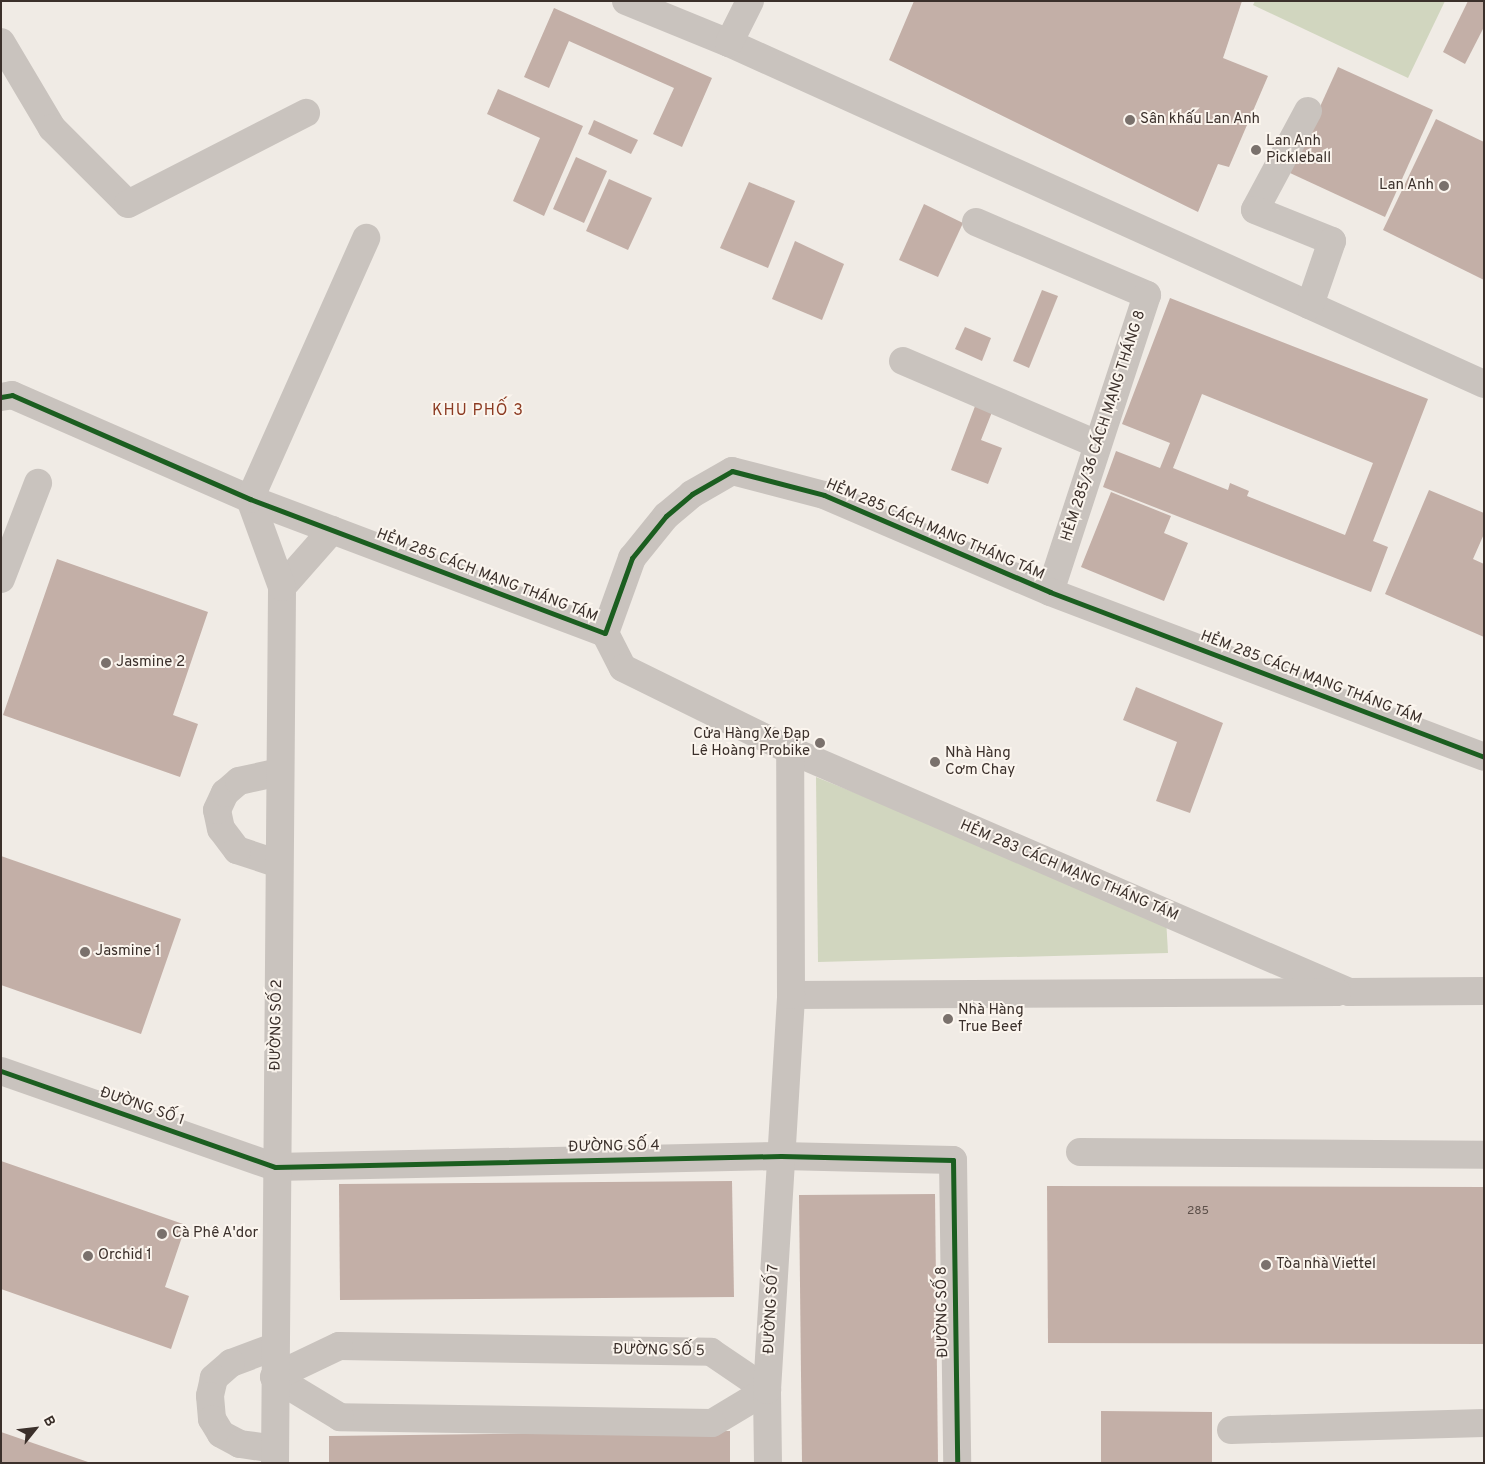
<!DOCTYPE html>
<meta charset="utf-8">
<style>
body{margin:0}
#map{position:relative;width:1485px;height:1464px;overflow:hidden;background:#f0ebe5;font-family:Overpass,sans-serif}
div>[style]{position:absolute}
.green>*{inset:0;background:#d1d6bf}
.building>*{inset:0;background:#c3afa7}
.minor>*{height:28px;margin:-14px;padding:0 14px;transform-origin:14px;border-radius:14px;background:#c9c3be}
.cycleway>*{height:5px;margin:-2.5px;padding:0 2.5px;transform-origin:2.5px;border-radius:2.5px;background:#1b5e20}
.dots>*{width:14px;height:14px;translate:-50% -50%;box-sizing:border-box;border:2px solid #fbf5ee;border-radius:50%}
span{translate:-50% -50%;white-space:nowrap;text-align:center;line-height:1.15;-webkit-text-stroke:4px #fbf5ee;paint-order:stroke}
.number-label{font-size:12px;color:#5d504a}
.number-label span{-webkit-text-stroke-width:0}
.poi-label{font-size:15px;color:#3b302b}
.left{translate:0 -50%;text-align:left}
.right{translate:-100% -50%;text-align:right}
.street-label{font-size:15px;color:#3b302b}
.neighbourhood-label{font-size:16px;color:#8c3b22;letter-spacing:1px}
.frame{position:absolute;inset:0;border:2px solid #3b302b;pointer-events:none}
.north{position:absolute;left:10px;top:1404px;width:50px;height:50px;-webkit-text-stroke:4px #fbf5ee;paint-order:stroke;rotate:61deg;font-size:14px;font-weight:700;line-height:20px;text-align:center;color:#3b302b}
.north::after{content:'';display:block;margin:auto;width:18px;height:22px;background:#3b302b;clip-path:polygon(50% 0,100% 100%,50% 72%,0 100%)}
</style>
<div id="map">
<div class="green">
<div style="clip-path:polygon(1255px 1px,1445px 1px,1408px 78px,1253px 5px)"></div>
<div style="clip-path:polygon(816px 777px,1166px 918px,1168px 953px,818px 962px)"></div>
</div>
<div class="building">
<div style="clip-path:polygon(914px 1px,1242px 1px,1223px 58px,1268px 76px,1229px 167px,1218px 164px,1198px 212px,889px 60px)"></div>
<div style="clip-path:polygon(1468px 1px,1484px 1px,1484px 27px,1465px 64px,1443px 52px)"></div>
<div style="clip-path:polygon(554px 8px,712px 78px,682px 147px,653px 134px,674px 88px,569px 41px,549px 88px,524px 77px)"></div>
<div style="clip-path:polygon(1338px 67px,1433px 110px,1385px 217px,1290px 173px)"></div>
<div style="clip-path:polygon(498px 89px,583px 126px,544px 216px,513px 201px,540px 138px,487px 114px)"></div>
<div style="clip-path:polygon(1436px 119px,1484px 142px,1484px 280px,1383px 230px)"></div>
<div style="clip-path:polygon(594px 120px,638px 140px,631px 154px,588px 134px)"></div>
<div style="clip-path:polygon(576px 157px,607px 171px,584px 223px,553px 209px)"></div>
<div style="clip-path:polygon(609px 179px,652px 198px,628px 250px,586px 231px)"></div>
<div style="clip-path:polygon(749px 182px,795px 201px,768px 268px,720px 248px)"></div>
<div style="clip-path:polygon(924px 204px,963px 223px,938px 277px,899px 260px)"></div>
<div style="clip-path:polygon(795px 241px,844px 264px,822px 320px,772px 299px)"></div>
<div style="clip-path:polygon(1042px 290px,1058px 296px,1029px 368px,1013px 361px)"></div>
<div style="clip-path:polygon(evenodd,1170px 298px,1428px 399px,1373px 541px,1388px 547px,1371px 592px,1103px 487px,1116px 451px,1160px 468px,1170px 443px,1122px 424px,1170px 298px,1202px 394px,1373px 463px,1345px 535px,1247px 496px,1249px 491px,1230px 483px,1228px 490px,1173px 468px,1202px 394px)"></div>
<div style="clip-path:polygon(965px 327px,991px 338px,982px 361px,955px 349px)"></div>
<div style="clip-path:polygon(977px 401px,994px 407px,981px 440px,1002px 448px,988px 484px,951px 470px)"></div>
<div style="clip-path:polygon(1429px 490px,1484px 513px,1484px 534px,1473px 559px,1484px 564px,1484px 637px,1385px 594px)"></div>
<div style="clip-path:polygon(1111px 492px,1171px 516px,1164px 533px,1188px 543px,1164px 601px,1081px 567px)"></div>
<div style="clip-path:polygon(57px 559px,208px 612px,173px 715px,198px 724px,180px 777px,3px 715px)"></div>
<div style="clip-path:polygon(1136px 687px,1223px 723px,1190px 813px,1156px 801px,1177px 742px,1123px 720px)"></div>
<div style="clip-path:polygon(1px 856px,181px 919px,141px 1034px,1px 985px)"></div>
<div style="clip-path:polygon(1px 1161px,186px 1225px,165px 1287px,189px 1296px,171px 1349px,1px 1289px)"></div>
<div style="clip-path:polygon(732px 1181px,734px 1297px,340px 1300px,339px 1184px)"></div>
<div style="clip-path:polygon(1047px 1186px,1484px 1187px,1484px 1344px,1048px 1343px)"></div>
<div style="clip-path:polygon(935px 1194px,938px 1463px,802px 1463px,799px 1195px)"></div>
<div style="clip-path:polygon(1101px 1411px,1212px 1412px,1212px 1463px,1101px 1463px)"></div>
<div style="clip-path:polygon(730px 1431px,730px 1463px,329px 1463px,329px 1436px)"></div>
<div style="clip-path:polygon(1px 1432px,88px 1462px,88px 1463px,1px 1463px)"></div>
</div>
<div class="minor">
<div style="left:626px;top:1px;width:111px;rotate:22.2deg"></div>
<div style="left:729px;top:43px;width:828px;rotate:24.31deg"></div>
<div style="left:1px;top:42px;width:100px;rotate:59.3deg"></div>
<div style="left:52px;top:128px;width:107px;rotate:45deg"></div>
<div style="left:128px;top:204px;width:200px;rotate:-27.1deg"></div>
<div style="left:729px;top:43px;width:47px;rotate:-63.4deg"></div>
<div style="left:1308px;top:111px;width:112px;rotate:118.2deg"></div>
<div style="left:1255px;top:210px;width:83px;rotate:21.9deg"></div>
<div style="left:1332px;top:241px;width:68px;rotate:109deg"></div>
<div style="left:976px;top:222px;width:186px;rotate:23.1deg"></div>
<div style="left:1147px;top:295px;width:312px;rotate:108.1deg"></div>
<div style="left:903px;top:361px;width:211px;rotate:23.2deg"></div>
<div style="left:1px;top:397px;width:11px;rotate:-10deg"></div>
<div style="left:12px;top:395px;width:260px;rotate:23.6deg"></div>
<div style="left:250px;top:499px;width:379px;rotate:20.7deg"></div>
<div style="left:605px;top:633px;width:80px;rotate:-70.2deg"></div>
<div style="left:632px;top:558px;width:54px;rotate:-51deg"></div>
<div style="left:666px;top:516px;width:34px;rotate:-40deg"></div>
<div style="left:692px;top:494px;width:46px;rotate:-29.9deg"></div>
<div style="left:732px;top:471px;width:95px;rotate:14.6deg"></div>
<div style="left:824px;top:495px;width:246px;rotate:23.2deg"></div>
<div style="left:1050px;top:592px;width:464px;rotate:20.8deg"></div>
<div style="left:1px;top:579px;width:103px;rotate:-68.9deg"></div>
<div style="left:282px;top:587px;width:76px;rotate:-48.7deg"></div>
<div style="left:605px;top:633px;width:39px;rotate:63deg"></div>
<div style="left:623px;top:668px;width:186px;rotate:26.2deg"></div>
<div style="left:790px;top:750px;width:609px;rotate:23.41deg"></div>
<div style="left:1349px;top:992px;width:135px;rotate:-0.4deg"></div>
<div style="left:279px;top:864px;width:44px;rotate:-161.6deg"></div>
<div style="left:237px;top:850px;width:26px;rotate:-127deg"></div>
<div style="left:221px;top:829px;width:19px;rotate:-102deg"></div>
<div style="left:217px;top:810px;width:19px;rotate:-65deg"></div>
<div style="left:225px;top:793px;width:18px;rotate:-41deg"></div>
<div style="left:239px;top:781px;width:42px;rotate:-12.4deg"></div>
<div style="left:791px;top:995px;width:546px;rotate:-0.31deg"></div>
<div style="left:1px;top:1071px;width:290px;rotate:19.3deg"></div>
<div style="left:275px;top:1167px;width:506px;rotate:-1.25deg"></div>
<div style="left:781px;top:1156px;width:172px;rotate:1.3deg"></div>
<div style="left:953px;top:1160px;width:303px;rotate:89.2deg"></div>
<div style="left:1080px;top:1152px;width:404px;rotate:0.4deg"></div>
<div style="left:339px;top:1346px;width:372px;rotate:0.9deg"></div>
<div style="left:711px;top:1352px;width:68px;rotate:34.2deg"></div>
<div style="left:767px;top:1390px;width:64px;rotate:149deg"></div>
<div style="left:712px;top:1423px;width:372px;rotate:-179.1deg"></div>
<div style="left:340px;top:1417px;width:77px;rotate:-148.8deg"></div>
<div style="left:274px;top:1377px;width:72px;rotate:-25.5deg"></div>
<div style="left:274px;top:1347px;width:46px;rotate:159.6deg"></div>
<div style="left:231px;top:1363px;width:23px;rotate:139deg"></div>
<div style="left:214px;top:1378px;width:18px;rotate:103deg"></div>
<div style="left:210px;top:1396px;width:23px;rotate:85deg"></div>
<div style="left:212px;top:1419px;width:17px;rotate:59deg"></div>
<div style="left:221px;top:1434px;width:21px;rotate:28deg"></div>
<div style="left:240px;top:1444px;width:35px;rotate:8deg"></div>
<div style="left:1231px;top:1430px;width:253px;rotate:-1.6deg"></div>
<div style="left:275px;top:1463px;width:876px;rotate:-89.54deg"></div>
<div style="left:282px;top:587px;width:94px;rotate:-110deg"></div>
<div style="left:250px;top:499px;width:286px;rotate:-66deg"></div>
<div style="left:768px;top:1463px;width:73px;rotate:-90.8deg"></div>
<div style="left:767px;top:1390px;width:396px;rotate:-86.5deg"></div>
<div style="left:791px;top:995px;width:245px;rotate:-90.2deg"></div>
</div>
<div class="cycleway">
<div style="left:1px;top:397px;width:11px;rotate:-10deg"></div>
<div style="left:12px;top:395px;width:260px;rotate:23.6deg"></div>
<div style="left:250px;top:499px;width:379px;rotate:20.7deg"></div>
<div style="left:605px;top:633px;width:80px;rotate:-70.2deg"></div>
<div style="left:632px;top:558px;width:54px;rotate:-51deg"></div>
<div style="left:666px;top:516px;width:34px;rotate:-40deg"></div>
<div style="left:692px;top:494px;width:46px;rotate:-29.9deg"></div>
<div style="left:732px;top:471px;width:95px;rotate:14.6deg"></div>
<div style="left:824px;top:495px;width:246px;rotate:23.2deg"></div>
<div style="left:1050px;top:592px;width:464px;rotate:20.8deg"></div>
<div style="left:1px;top:1071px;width:290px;rotate:19.3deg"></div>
<div style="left:275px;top:1167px;width:506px;rotate:-1.25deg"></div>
<div style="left:781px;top:1156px;width:172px;rotate:1.3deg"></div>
<div style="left:953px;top:1160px;width:303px;rotate:89.2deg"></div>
</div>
<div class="dots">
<div style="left:1130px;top:120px;background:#7a716c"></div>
<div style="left:1256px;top:150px;background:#7a716c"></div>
<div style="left:1444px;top:186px;background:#7a716c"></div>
<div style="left:106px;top:663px;background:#7a716c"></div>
<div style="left:820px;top:743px;background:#7a716c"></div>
<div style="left:935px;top:762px;background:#7a716c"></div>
<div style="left:85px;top:952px;background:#7a716c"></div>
<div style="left:948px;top:1019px;background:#7a716c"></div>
<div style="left:162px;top:1234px;background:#7a716c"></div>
<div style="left:88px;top:1256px;background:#7a716c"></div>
<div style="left:1266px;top:1265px;background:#7a716c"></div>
</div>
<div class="number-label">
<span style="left:1198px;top:1212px">285</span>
</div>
<div class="poi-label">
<span class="left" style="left:1140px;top:120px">Sân khấu Lan Anh</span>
<span class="left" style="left:1266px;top:150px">Lan Anh<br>Pickleball</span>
<span class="right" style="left:1434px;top:186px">Lan Anh</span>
<span class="left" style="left:116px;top:663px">Jasmine 2</span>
<span class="right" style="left:810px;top:743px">Cửa Hàng Xe Đạp<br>Lê Hoàng Probike</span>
<span class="left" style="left:945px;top:762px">Nhà Hàng<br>Cơm Chay</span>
<span class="left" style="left:95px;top:952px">Jasmine 1</span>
<span class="left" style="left:958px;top:1019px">Nhà Hàng<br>True Beef</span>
<span class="left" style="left:172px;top:1234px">Cà Phê A'dor</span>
<span class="left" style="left:98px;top:1256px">Orchid 1</span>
<span class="left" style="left:1276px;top:1265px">Tòa nhà Viettel</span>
</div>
<div class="street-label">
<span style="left:1104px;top:426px;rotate:-72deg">HẺM 285/36 CÁCH MẠNG THÁNG 8</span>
<span style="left:935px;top:530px;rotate:23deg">HẺM 285 CÁCH MẠNG THÁNG TÁM</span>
<span style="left:487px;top:576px;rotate:21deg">HẺM 285 CÁCH MẠNG THÁNG TÁM</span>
<span style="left:1311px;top:678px;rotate:21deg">HẺM 285 CÁCH MẠNG THÁNG TÁM</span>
<span style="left:1069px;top:871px;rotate:23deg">HẺM 283 CÁCH MẠNG THÁNG TÁM</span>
<span style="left:277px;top:1025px;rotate:-89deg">ĐƯỜNG SỐ 2</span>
<span style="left:142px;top:1107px;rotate:19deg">ĐƯỜNG SỐ 1</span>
<span style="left:614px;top:1147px;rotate:-1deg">ĐƯỜNG SỐ 4</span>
<span style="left:772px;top:1309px;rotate:-87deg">ĐƯỜNG SỐ 7</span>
<span style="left:943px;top:1312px;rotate:-91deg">ĐƯỜNG SỐ 8</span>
<span style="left:659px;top:1351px;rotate:1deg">ĐƯỜNG SỐ 5</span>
</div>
<div class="neighbourhood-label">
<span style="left:478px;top:411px">KHU PHỐ 3</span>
</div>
<div class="frame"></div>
<div class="north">B</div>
</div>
